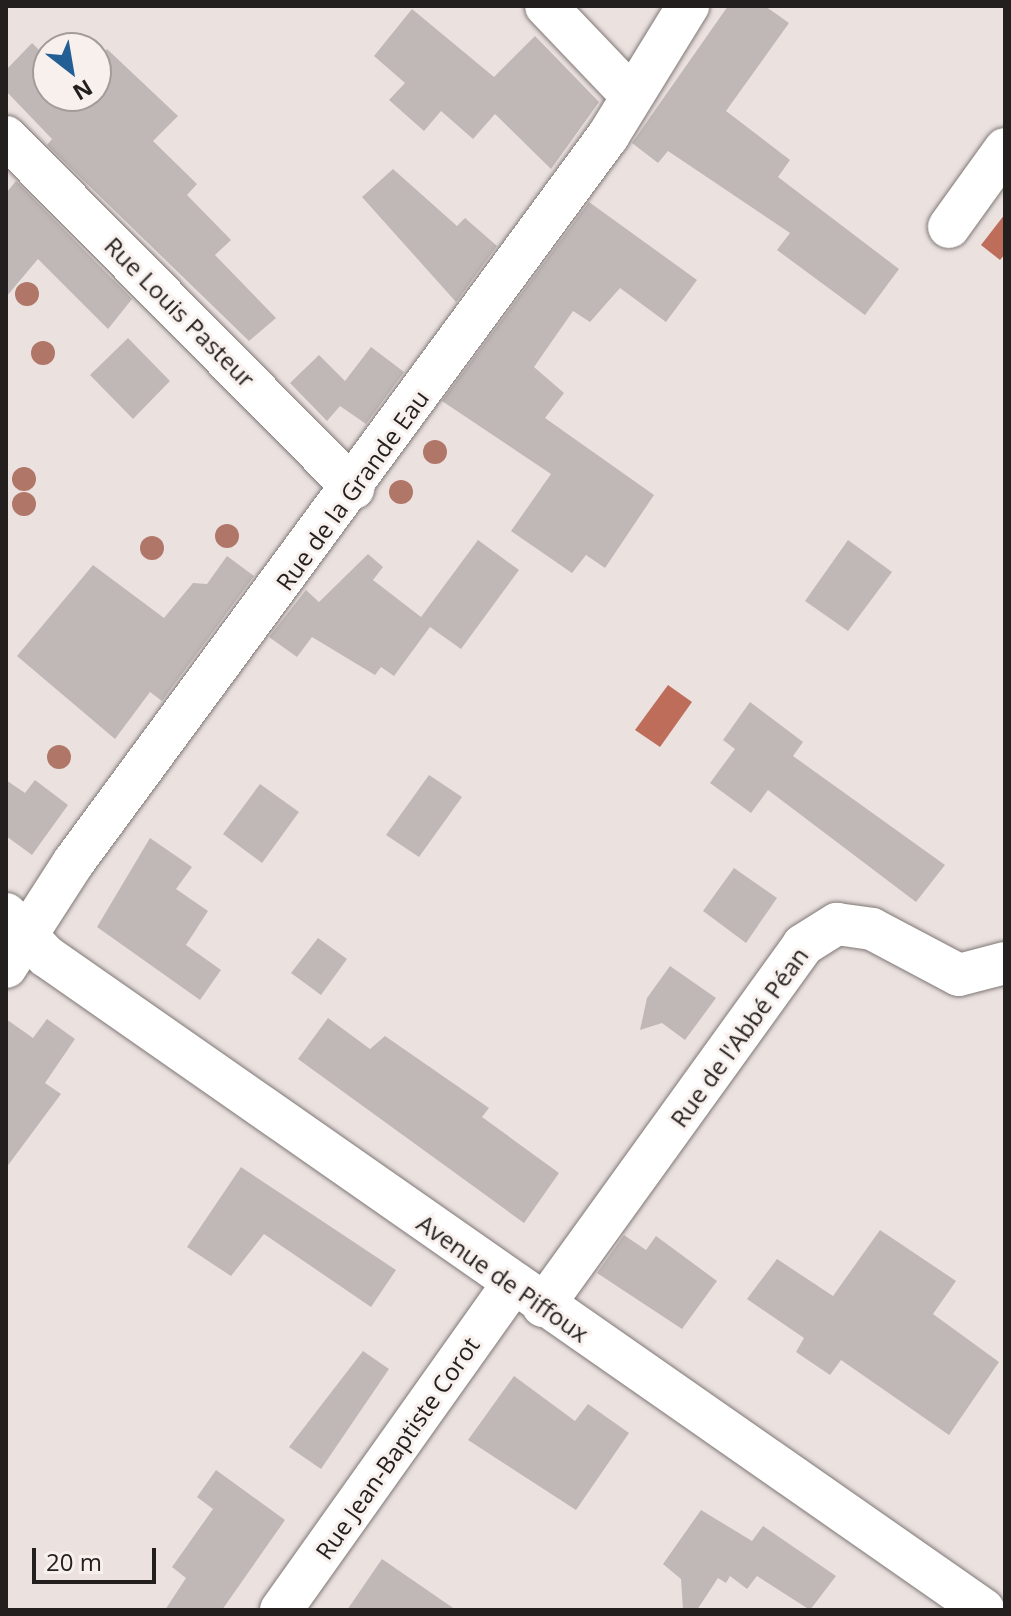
<!DOCTYPE html>
<meta charset="utf-8">
<style>
body{margin:0}
#map{position:relative;width:1011px;height:1616px;overflow:hidden;background:#ebe2e0;font-family:"Open Sans",sans-serif}
div>[style]{position:absolute}
.water>*{inset:0;background:#be6d5a}
.building>*{inset:0;background:#c0b8b6}
.roads{filter:drop-shadow(0 0 2px #7f7775) drop-shadow(0 0 2px #7f7775)}
.street>*{height:42px;margin:-21px;padding:0 21px;transform-origin:21px;border-radius:21px;background:#fff}
.trees>*{width:24px;height:24px;margin:-12px;border-radius:50%;background:#b07668}
span{translate:-50% -50%;white-space:nowrap;text-align:center;line-height:1.15;-webkit-text-stroke:6px #f8f0ed;paint-order:stroke}
.street-label{font-size:24px;color:#221f1e}
.frame{position:absolute;inset:0;border:8px solid #221f1e;pointer-events:none}
.north{position:absolute;left:32px;top:32px;width:80px;height:80px;box-sizing:border-box;background:#f8f0ed;border:2px solid #a29c9a;border-radius:50%;rotate:149deg;font-size:22px;font-weight:700;line-height:32px;text-align:center;color:#221f1e}
.north::after{content:'';display:block;margin:auto;width:28px;height:36px;background:#235e95;clip-path:polygon(50% 0,100% 100%,50% 72%,0 100%)}
.scale{position:absolute;left:32px;top:1548px;width:124px;height:36px;box-sizing:border-box;border:4px solid #221f1e;border-top:0;padding-left:10px;font-size:24px;line-height:28px;white-space:nowrap;color:#221f1e;-webkit-text-stroke:6px #f8f0ed;paint-order:stroke}
</style>
<div id="map">
<div class="water">
<div style="clip-path:polygon(1005px 214px,1005px 254px,1000px 260px,981px 245px)"></div>
<div style="clip-path:polygon(668px 685px,692px 702px,660px 747px,635px 730px)"></div>
</div>
<div class="building">
<div style="clip-path:polygon(728px 6px,765px 6px,789px 23px,726px 111px,790px 160px,778px 177px,899px 269px,865px 315px,777px 250px,790px 233px,668px 151px,658px 163px,632px 143px)"></div>
<div style="clip-path:polygon(412px 9px,494px 77px,535px 36px,599px 102px,551px 169px,495px 114px,473px 139px,441px 111px,424px 131px,389px 100px,405px 83px,374px 56px)"></div>
<div style="clip-path:polygon(32px 43px,48px 59px,48px 96px,96px 96px,96px 61px,107px 49px,178px 116px,153px 141px,197px 184px,187px 195px,231px 240px,215px 255px,276px 318px,249px 341px,47px 145px,52px 139px,6px 91px,6px 70px)"></div>
<div style="clip-path:polygon(393px 169px,457px 226px,465px 218px,497px 246px,456px 302px,362px 197px)"></div>
<div style="clip-path:polygon(16px 181px,132px 299px,108px 329px,38px 259px,6px 297px,6px 193px)"></div>
<div style="clip-path:polygon(589px 202px,697px 280px,666px 322px,620px 288px,590px 322px,573px 311px,534px 367px,564px 393px,545px 418px,654px 495px,605px 568px,586px 555px,572px 573px,511px 531px,551px 474px,442px 401px)"></div>
<div style="clip-path:polygon(128px 338px,170px 381px,133px 419px,90px 375px)"></div>
<div style="clip-path:polygon(371px 347px,404px 372px,366px 424px,340px 406px,327px 421px,290px 383px,319px 355px,345px 381px)"></div>
<div style="clip-path:polygon(478px 540px,519px 570px,461px 649px,430px 627px,394px 676px,381px 667px,375px 675px,312px 637px,297px 657px,269px 637px,306px 590px,319px 602px,368px 554px,383px 567px,373px 580px,421px 617px)"></div>
<div style="clip-path:polygon(848px 540px,892px 572px,848px 631px,805px 601px)"></div>
<div style="clip-path:polygon(227px 556px,254px 576px,162px 701px,150px 692px,115px 739px,17px 656px,93px 565px,164px 618px,193px 583px,207px 584px)"></div>
<div style="clip-path:polygon(750px 702px,803px 742px,793px 756px,945px 865px,916px 902px,768px 790px,751px 813px,710px 783px,735px 749px,723px 740px)"></div>
<div style="clip-path:polygon(429px 775px,462px 797px,419px 857px,386px 835px)"></div>
<div style="clip-path:polygon(6px 780px,25px 793px,35px 780px,68px 805px,32px 855px,6px 836px)"></div>
<div style="clip-path:polygon(260px 784px,299px 812px,262px 863px,223px 834px)"></div>
<div style="clip-path:polygon(150px 838px,192px 867px,176px 889px,208px 911px,186px 945px,221px 970px,200px 1000px,97px 927px)"></div>
<div style="clip-path:polygon(734px 868px,777px 898px,746px 943px,703px 911px)"></div>
<div style="clip-path:polygon(318px 938px,347px 959px,321px 995px,291px 973px)"></div>
<div style="clip-path:polygon(670px 966px,716px 998px,685px 1040px,662px 1023px,640px 1030px,647px 998px)"></div>
<div style="clip-path:polygon(328px 1018px,370px 1049px,385px 1036px,489px 1108px,482px 1117px,559px 1173px,524px 1223px,298px 1059px)"></div>
<div style="clip-path:polygon(6px 1019px,33px 1038px,47px 1019px,75px 1039px,45px 1083px,61px 1094px,6px 1168px)"></div>
<div style="clip-path:polygon(241px 1167px,396px 1270px,371px 1307px,264px 1234px,231px 1276px,187px 1247px)"></div>
<div style="clip-path:polygon(880px 1230px,956px 1281px,933px 1314px,999px 1362px,949px 1435px,841px 1360px,830px 1375px,796px 1352px,804px 1338px,747px 1299px,777px 1259px,833px 1296px)"></div>
<div style="clip-path:polygon(624px 1235px,646px 1250px,656px 1236px,717px 1281px,682px 1329px,597px 1273px)"></div>
<div style="clip-path:polygon(363px 1351px,389px 1369px,321px 1469px,289px 1447px)"></div>
<div style="clip-path:polygon(514px 1376px,575px 1421px,588px 1404px,629px 1433px,576px 1510px,468px 1440px)"></div>
<div style="clip-path:polygon(216px 1470px,285px 1520px,222px 1610px,165px 1610px,186px 1578px,172px 1567px,213px 1509px,197px 1497px)"></div>
<div style="clip-path:polygon(701px 1510px,752px 1541px,763px 1526px,836px 1576px,810px 1610px,757px 1576px,747px 1589px,730px 1576px,726px 1583px,718px 1578px,697px 1610px,683px 1610px,681px 1579px,663px 1564px)"></div>
<div style="clip-path:polygon(382px 1559px,456px 1610px,347px 1610px)"></div>
</div>
<div class="roads">
<div class="street">
<div style="left:546px;top:6px;width:122px;rotate:46.3deg"></div>
<div style="left:6px;top:137px;width:494px;rotate:45.3deg"></div>
<div style="left:949px;top:227px;width:96px;rotate:-54.3deg"></div>
<div style="left:6px;top:914px;width:58px;rotate:46.4deg"></div>
<div style="left:46px;top:956px;width:1143px;rotate:34.89deg"></div>
<div style="left:6px;top:967px;width:124px;rotate:-57.2deg"></div>
<div style="left:73px;top:863px;width:903px;rotate:-53.65deg"></div>
<div style="left:608px;top:136px;width:153px;rotate:-58.4deg"></div>
<div style="left:543px;top:1306px;width:445px;rotate:-54.2deg"></div>
<div style="left:803px;top:945px;width:40px;rotate:-32deg"></div>
<div style="left:837px;top:924px;width:35px;rotate:8deg"></div>
<div style="left:872px;top:929px;width:98px;rotate:27.9deg"></div>
<div style="left:959px;top:975px;width:48px;rotate:-14.6deg"></div>
<div style="left:281px;top:1610px;width:399px;rotate:-54.6deg"></div>
</div>
</div>
<div class="trees">
<div style="left:27px;top:294px"></div>
<div style="left:43px;top:353px"></div>
<div style="left:435px;top:452px"></div>
<div style="left:24px;top:479px"></div>
<div style="left:401px;top:492px"></div>
<div style="left:24px;top:504px"></div>
<div style="left:227px;top:536px"></div>
<div style="left:152px;top:548px"></div>
<div style="left:59px;top:757px"></div>
</div>
<div class="street-label">
<span style="left:180px;top:312px;rotate:45deg">Rue Louis Pasteur</span>
<span style="left:352px;top:490px;rotate:-54deg">Rue de la Grande Eau</span>
<span style="left:739px;top:1037px;rotate:-54deg">Rue de l'Abbé Péan</span>
<span style="left:503px;top:1278px;rotate:35deg">Avenue de Piffoux</span>
<span style="left:397px;top:1448px;rotate:-55deg">Rue Jean-Baptiste Corot</span>
</div>
<div class="frame"></div>
<div class="north">N</div>
<div class="scale">20 m</div>
</div>
